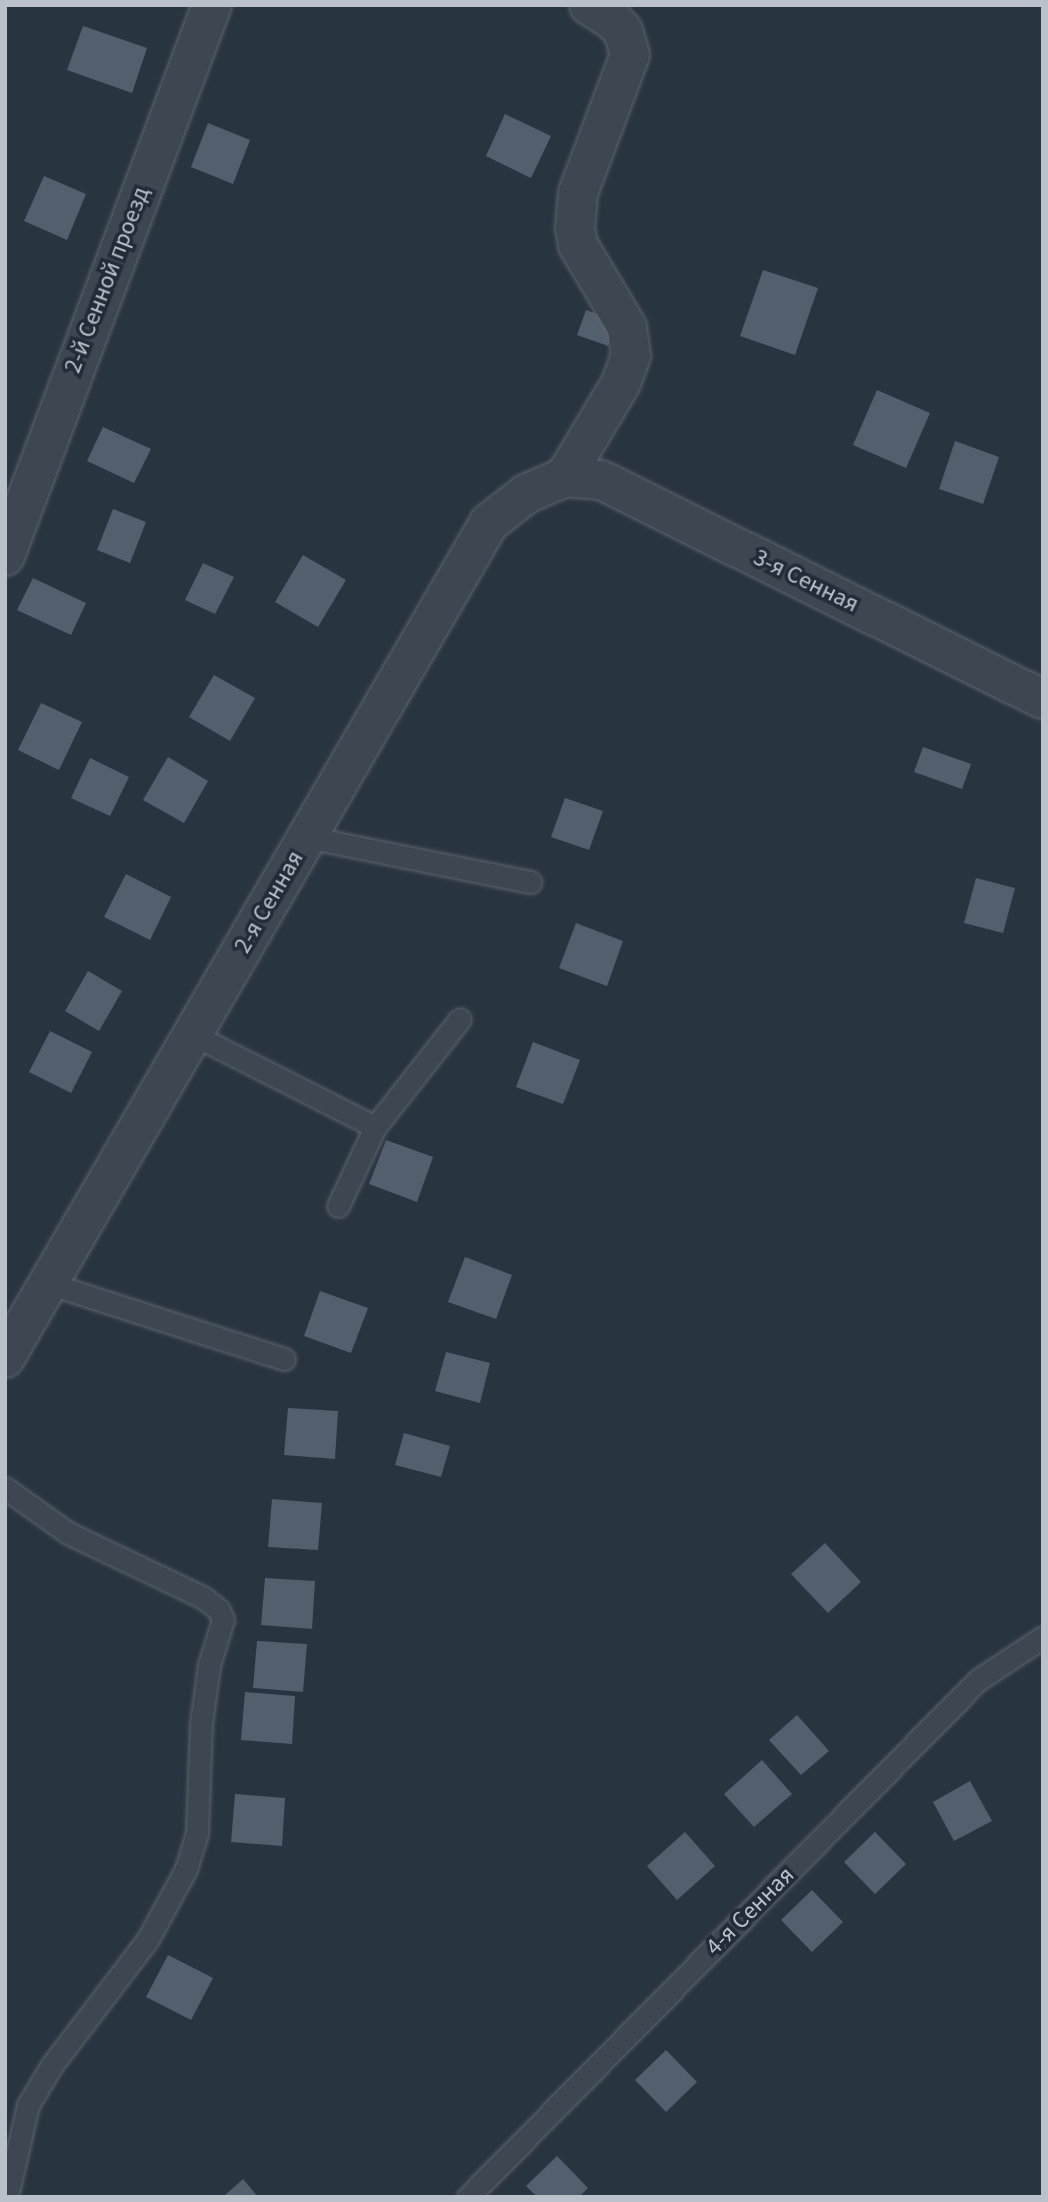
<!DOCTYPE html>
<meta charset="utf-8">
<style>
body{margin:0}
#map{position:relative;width:1048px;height:2202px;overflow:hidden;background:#293441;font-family:"Source Sans 3",sans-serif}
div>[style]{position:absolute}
.building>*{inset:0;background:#545f6e}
.roads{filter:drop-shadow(0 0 2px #5b646e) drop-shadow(0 0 2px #5b646e)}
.lane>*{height:21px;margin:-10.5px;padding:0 10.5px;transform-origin:10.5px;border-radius:10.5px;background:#3d4651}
.street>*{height:38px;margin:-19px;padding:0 19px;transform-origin:19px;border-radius:19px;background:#3d4651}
span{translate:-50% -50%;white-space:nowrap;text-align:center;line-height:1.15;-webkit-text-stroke:7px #222b37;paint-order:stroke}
.street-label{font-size:24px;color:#bac1cb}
.frame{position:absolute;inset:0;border:7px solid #bac1cb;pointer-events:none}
</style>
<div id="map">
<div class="building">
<div style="clip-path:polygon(83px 26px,147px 48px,132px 93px,67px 70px)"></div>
<div style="clip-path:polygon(505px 114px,551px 136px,531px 178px,486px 156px)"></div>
<div style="clip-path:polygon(208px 123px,250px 140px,233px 184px,191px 167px)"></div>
<div style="clip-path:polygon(44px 176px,86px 194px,67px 240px,24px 221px)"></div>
<div style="clip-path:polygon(763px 270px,818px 288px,795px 355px,740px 336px)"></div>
<div style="clip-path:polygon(586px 310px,617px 321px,608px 346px,577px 335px)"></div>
<div style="clip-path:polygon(877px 390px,930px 413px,906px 468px,853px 445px)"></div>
<div style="clip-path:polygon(103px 427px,151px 449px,134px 483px,87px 461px)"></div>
<div style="clip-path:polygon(955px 441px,999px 457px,983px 504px,939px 489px)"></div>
<div style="clip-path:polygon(113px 509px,146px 522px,130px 563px,97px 550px)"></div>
<div style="clip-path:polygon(303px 555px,346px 580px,318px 627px,275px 602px)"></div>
<div style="clip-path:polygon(203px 563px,234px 577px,215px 614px,185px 600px)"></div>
<div style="clip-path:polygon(33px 578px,86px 603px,71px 635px,17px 610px)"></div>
<div style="clip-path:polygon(214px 675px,255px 698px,230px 741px,189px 717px)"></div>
<div style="clip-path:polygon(41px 703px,82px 722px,59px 770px,18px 750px)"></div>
<div style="clip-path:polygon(923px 747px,971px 764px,962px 789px,914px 772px)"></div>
<div style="clip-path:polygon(168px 757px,208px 781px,184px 823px,143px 800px)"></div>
<div style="clip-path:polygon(90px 758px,129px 777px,110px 816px,71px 798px)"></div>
<div style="clip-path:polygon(565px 798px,603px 811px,589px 850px,551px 837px)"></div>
<div style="clip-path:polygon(126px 874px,171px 897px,150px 940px,104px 917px)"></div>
<div style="clip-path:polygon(976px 878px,1015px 888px,1003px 933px,964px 923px)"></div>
<div style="clip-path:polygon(576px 923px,623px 941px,607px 986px,559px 968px)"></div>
<div style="clip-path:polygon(88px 971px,122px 991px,99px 1031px,65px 1011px)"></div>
<div style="clip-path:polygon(50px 1031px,92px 1052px,71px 1093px,29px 1072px)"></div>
<div style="clip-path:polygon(533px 1042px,580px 1060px,563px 1104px,516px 1087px)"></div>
<div style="clip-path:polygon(386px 1140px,433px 1157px,417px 1202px,369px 1184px)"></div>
<div style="clip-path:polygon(465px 1257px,512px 1275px,496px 1319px,448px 1302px)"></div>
<div style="clip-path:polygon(320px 1291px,368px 1308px,351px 1353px,304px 1336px)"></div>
<div style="clip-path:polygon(446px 1352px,490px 1363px,480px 1403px,435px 1391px)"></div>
<div style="clip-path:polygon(288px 1408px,338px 1411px,335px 1459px,284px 1455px)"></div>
<div style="clip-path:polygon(404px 1433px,450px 1446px,441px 1477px,395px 1465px)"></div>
<div style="clip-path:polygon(272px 1499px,322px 1503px,318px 1550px,268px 1547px)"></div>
<div style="clip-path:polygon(825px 1543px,861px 1582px,828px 1613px,791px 1574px)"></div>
<div style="clip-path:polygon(265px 1578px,315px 1581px,312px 1629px,261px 1625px)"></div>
<div style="clip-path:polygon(257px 1641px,307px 1644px,303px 1692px,253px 1688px)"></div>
<div style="clip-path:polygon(245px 1692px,295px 1696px,292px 1744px,241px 1740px)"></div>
<div style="clip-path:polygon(797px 1715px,829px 1751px,801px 1775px,769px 1740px)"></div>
<div style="clip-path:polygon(762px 1760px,792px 1794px,754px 1827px,724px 1794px)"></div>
<div style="clip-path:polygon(970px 1781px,992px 1821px,954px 1841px,933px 1802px)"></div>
<div style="clip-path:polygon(235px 1794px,285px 1798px,282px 1846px,231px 1842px)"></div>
<div style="clip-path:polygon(685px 1832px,715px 1866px,677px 1900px,647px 1866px)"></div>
<div style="clip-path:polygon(875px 1832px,906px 1864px,875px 1894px,844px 1862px)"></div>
<div style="clip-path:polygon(812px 1890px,843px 1922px,812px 1952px,781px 1920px)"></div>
<div style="clip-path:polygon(168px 1955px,213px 1978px,191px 2020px,146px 1997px)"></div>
<div style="clip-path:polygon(666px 2050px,697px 2082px,666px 2112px,635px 2080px)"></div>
<div style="clip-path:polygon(557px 2156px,588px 2188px,579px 2197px,537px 2197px,526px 2186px)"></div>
<div style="clip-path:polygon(243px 2179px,258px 2197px,223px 2197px)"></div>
</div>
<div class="roads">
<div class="lane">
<div style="left:307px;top:837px;width:228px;rotate:11.4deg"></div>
<div style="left:192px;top:1034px;width:205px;rotate:26.9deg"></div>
<div style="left:375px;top:1127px;width:137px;rotate:-51.8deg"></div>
<div style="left:338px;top:1206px;width:87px;rotate:-64.9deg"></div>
<div style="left:47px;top:1283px;width:249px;rotate:17.8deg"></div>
<div style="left:5px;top:1488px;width:77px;rotate:35.5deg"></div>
<div style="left:68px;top:1533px;width:151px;rotate:25.5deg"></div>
<div style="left:204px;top:1598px;width:19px;rotate:39deg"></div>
<div style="left:219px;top:1610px;width:11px;rotate:68deg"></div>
<div style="left:223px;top:1620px;width:47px;rotate:107.3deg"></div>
<div style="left:209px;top:1665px;width:60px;rotate:97.7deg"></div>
<div style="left:201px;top:1724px;width:109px;rotate:92.1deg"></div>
<div style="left:197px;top:1833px;width:38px;rotate:107deg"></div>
<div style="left:186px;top:1869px;width:80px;rotate:118.5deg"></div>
<div style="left:148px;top:1939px;width:158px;rotate:127.3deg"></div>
<div style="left:52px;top:2065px;width:47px;rotate:121deg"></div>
<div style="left:28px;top:2105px;width:94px;rotate:102.9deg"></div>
<div style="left:468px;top:2197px;width:726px;rotate:-45.39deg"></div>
<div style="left:978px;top:1680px;width:78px;rotate:-33.5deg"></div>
</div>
<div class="street">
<div style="left:565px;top:477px;width:109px;rotate:-59.2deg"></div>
<div style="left:621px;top:383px;width:29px;rotate:-70deg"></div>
<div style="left:631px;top:356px;width:29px;rotate:-98deg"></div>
<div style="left:627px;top:327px;width:96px;rotate:-120.9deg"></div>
<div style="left:578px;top:245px;width:17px;rotate:-100deg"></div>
<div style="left:575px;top:228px;width:35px;rotate:-85deg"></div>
<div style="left:578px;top:193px;width:147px;rotate:-69.4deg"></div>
<div style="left:630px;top:55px;width:25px;rotate:-106deg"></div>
<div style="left:623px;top:31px;width:12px;rotate:-132deg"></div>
<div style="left:615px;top:22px;width:31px;rotate:-147deg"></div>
<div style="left:5px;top:556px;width:589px;rotate:-69.41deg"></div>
<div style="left:5px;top:1358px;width:965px;rotate:-59.9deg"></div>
<div style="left:489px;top:523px;width:47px;rotate:-38.1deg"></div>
<div style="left:526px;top:494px;width:43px;rotate:-23.6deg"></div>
<div style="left:565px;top:477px;width:36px;rotate:5deg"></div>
<div style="left:601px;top:480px;width:493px;rotate:26.4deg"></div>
</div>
</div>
<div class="street-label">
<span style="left:107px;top:280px;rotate:-69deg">2-й Сенной проезд</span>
<span style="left:806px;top:581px;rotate:26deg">3-я Сенная</span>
<span style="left:269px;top:902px;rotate:-60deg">2-я Сенная</span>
<span style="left:750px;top:1911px;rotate:-45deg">4-я Сенная</span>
</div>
<div class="frame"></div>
</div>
